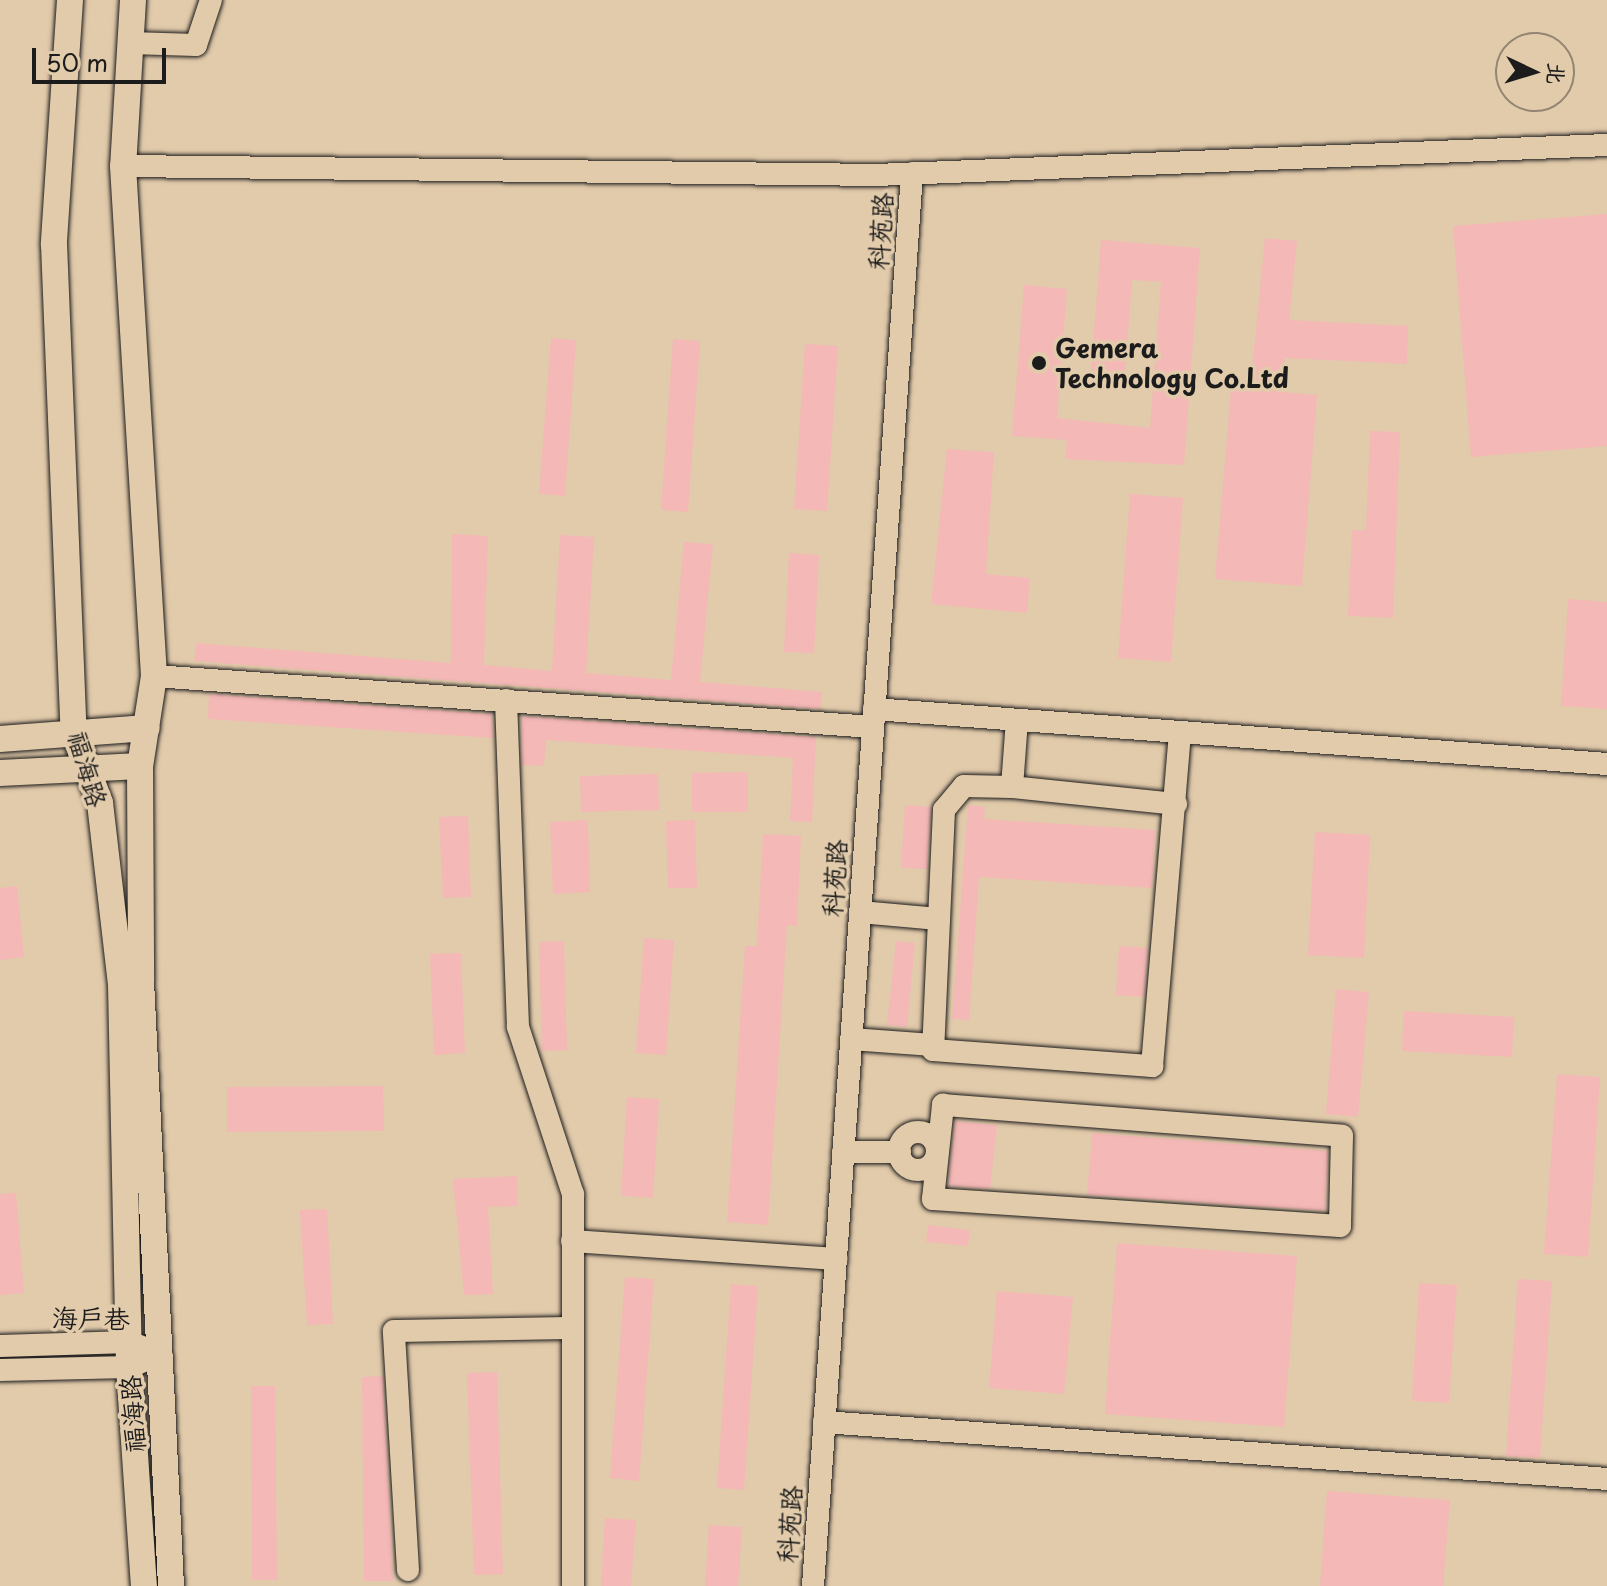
<!DOCTYPE html>
<meta charset="utf-8">
<style>
body{margin:0}
#map{position:relative;width:1607px;height:1586px;overflow:hidden;background:#e2cbab;font-family:"Playpen Sans","LXGW WenKai TC",sans-serif}
div>[style]{position:absolute}
.building>*{inset:0;background:#f4b8b6}
.roads{filter:drop-shadow(0 0 2px #1c1c1c) drop-shadow(0 0 2px #1c1c1c)}
.minor>*{height:22px;margin:-11px;padding:0 11px;transform-origin:11px;border-radius:11px;background:#e2cbab}
.minor>.ring{margin:-11px;padding:0;box-sizing:content-box;background:none;border:22px solid #e2cbab;border-radius:50%}
.major>*{height:26px;margin:-13px;padding:0 13px;transform-origin:13px;border-radius:13px;background:#e2cbab}
.dots>*{width:22px;height:22px;translate:-50% -50%;box-sizing:border-box;border:4px solid #e2cbab;border-radius:50%}
span{translate:-50% -50%;white-space:nowrap;text-align:center;line-height:1.15;-webkit-text-stroke:7px #e2cbab;paint-order:stroke}
.street-label{font-size:26px;color:#1c1c1c}
.poi-label{font-size:26px;color:#1c1c1c;font-weight:700}
.left{translate:0 -50%;text-align:left}
.north{position:absolute;left:1495px;top:32px;width:80px;height:80px;box-sizing:border-box;background:#e2cbab;border:2px solid #938572;border-radius:50%;rotate:94deg;font-size:22px;font-weight:700;line-height:32px;text-align:center;color:#1c1c1c}
.north::after{content:'';display:block;margin:auto;width:28px;height:36px;background:#1c1c1c;clip-path:polygon(50% 0,100% 100%,50% 72%,0 100%)}
.scale{position:absolute;left:32px;top:48px;width:134px;height:36px;box-sizing:border-box;border:4px solid #1c1c1c;border-top:0;padding-left:10px;font-size:24px;line-height:28px;white-space:nowrap;color:#1c1c1c;-webkit-text-stroke:6px #e2cbab;paint-order:stroke}
</style>
<div id="map">
<div class="building">
<div style="clip-path:polygon(1607px 214px,1607px 446px,1471px 457px,1453px 226px)"></div>
<div style="clip-path:polygon(1265px 238px,1297px 241px,1289px 320px,1408px 326px,1407px 364px,1285px 358px,1281px 392px,1317px 395px,1302px 586px,1215px 579px,1231px 388px,1250px 390px)"></div>
<div style="clip-path:polygon(1101px 240px,1200px 248px,1184px 465px,1065px 459px,1067px 440px,1012px 436px,1024px 285px,1067px 289px,1057px 418px,1150px 428px,1161px 282px,1132px 280px,1125px 375px,1091px 372px)"></div>
<div style="clip-path:polygon(551px 338px,576px 340px,565px 496px,539px 494px)"></div>
<div style="clip-path:polygon(673px 339px,700px 341px,688px 512px,661px 510px)"></div>
<div style="clip-path:polygon(805px 344px,838px 346px,827px 511px,794px 509px)"></div>
<div style="clip-path:polygon(1370px 431px,1400px 432px,1393px 618px,1348px 616px,1352px 530px,1366px 530px)"></div>
<div style="clip-path:polygon(947px 449px,994px 452px,986px 574px,1030px 578px,1027px 613px,931px 604px)"></div>
<div style="clip-path:polygon(1130px 494px,1183px 498px,1171px 662px,1118px 658px)"></div>
<div style="clip-path:polygon(452px 534px,488px 536px,484px 665px,552px 671px,560px 535px,594px 537px,586px 673px,671px 680px,684px 542px,713px 544px,700px 682px,822px 692px,820px 709px,194px 661px,196px 643px,451px 663px)"></div>
<div style="clip-path:polygon(789px 553px,819px 555px,814px 653px,784px 652px)"></div>
<div style="clip-path:polygon(1568px 599px,1607px 602px,1607px 709px,1561px 706px)"></div>
<div style="clip-path:polygon(209px 694px,492px 714px,493px 738px,208px 719px)"></div>
<div style="clip-path:polygon(521px 716px,816px 737px,812px 822px,790px 821px,793px 758px,546px 740px,544px 766px,522px 765px)"></div>
<div style="clip-path:polygon(748px 772px,748px 812px,692px 812px,692px 773px)"></div>
<div style="clip-path:polygon(658px 774px,659px 810px,581px 812px,580px 776px)"></div>
<div style="clip-path:polygon(905px 805px,931px 807px,927px 869px,901px 868px)"></div>
<div style="clip-path:polygon(968px 805px,985px 807px,984px 819px,1155px 830px,1152px 888px,979px 877px,969px 1020px,952px 1019px)"></div>
<div style="clip-path:polygon(468px 816px,471px 897px,443px 898px,439px 817px)"></div>
<div style="clip-path:polygon(588px 820px,590px 892px,553px 894px,550px 822px)"></div>
<div style="clip-path:polygon(695px 820px,697px 888px,668px 888px,666px 821px)"></div>
<div style="clip-path:polygon(1315px 832px,1370px 835px,1364px 958px,1308px 955px)"></div>
<div style="clip-path:polygon(763px 834px,801px 836px,797px 926px,787px 925px,768px 1225px,727px 1222px,745px 946px,757px 946px)"></div>
<div style="clip-path:polygon(17px 886px,24px 957px,0 960px,0 888px)"></div>
<div style="clip-path:polygon(644px 938px,674px 940px,666px 1055px,636px 1053px)"></div>
<div style="clip-path:polygon(564px 941px,567px 1050px,542px 1051px,539px 942px)"></div>
<div style="clip-path:polygon(896px 941px,915px 943px,907px 1027px,887px 1025px)"></div>
<div style="clip-path:polygon(1119px 946px,1148px 948px,1144px 997px,1116px 995px)"></div>
<div style="clip-path:polygon(461px 953px,465px 1053px,434px 1055px,430px 954px)"></div>
<div style="clip-path:polygon(1336px 989px,1369px 992px,1358px 1117px,1326px 1114px)"></div>
<div style="clip-path:polygon(1404px 1011px,1514px 1017px,1512px 1057px,1402px 1051px)"></div>
<div style="clip-path:polygon(1557px 1074px,1600px 1077px,1588px 1257px,1544px 1254px)"></div>
<div style="clip-path:polygon(383px 1086px,384px 1131px,227px 1132px,227px 1087px)"></div>
<div style="clip-path:polygon(627px 1097px,659px 1099px,653px 1198px,621px 1196px)"></div>
<div style="clip-path:polygon(955px 1121px,997px 1125px,990px 1189px,948px 1186px)"></div>
<div style="clip-path:polygon(1092px 1133px,1328px 1151px,1325px 1211px,1087px 1195px)"></div>
<div style="clip-path:polygon(517px 1176px,518px 1206px,488px 1207px,493px 1294px,464px 1295px,453px 1179px)"></div>
<div style="clip-path:polygon(16px 1193px,24px 1293px,0 1295px,0 1194px)"></div>
<div style="clip-path:polygon(327px 1209px,333px 1324px,307px 1325px,300px 1210px)"></div>
<div style="clip-path:polygon(928px 1225px,970px 1230px,968px 1246px,926px 1242px)"></div>
<div style="clip-path:polygon(1117px 1243px,1297px 1256px,1284px 1427px,1105px 1414px)"></div>
<div style="clip-path:polygon(625px 1277px,654px 1279px,639px 1481px,610px 1478px)"></div>
<div style="clip-path:polygon(1518px 1279px,1552px 1281px,1540px 1458px,1506px 1456px)"></div>
<div style="clip-path:polygon(1419px 1283px,1457px 1285px,1449px 1403px,1412px 1401px)"></div>
<div style="clip-path:polygon(731px 1284px,758px 1286px,744px 1490px,717px 1488px)"></div>
<div style="clip-path:polygon(997px 1291px,1073px 1297px,1064px 1394px,989px 1388px)"></div>
<div style="clip-path:polygon(497px 1372px,503px 1574px,474px 1575px,467px 1373px)"></div>
<div style="clip-path:polygon(383px 1376px,393px 1581px,364px 1581px,362px 1377px)"></div>
<div style="clip-path:polygon(251px 1386px,275px 1386px,277px 1580px,252px 1580px)"></div>
<div style="clip-path:polygon(1327px 1491px,1450px 1500px,1443px 1586px,1320px 1586px)"></div>
<div style="clip-path:polygon(605px 1518px,636px 1520px,631px 1586px,601px 1586px)"></div>
<div style="clip-path:polygon(709px 1525px,742px 1527px,738px 1586px,705px 1586px)"></div>
</div>
<div class="roads">
<div class="minor">
<div style="left:130px;top:43px;width:66px;rotate:1.7deg"></div>
<div style="left:196px;top:45px;width:47px;rotate:-71.6deg"></div>
<div style="left:123px;top:166px;width:753px;rotate:0.68deg"></div>
<div style="left:876px;top:175px;width:732px;rotate:-2.35deg"></div>
<div style="left:154px;top:676px;width:721px;rotate:4.06deg"></div>
<div style="left:506px;top:700px;width:327px;rotate:87.9deg"></div>
<div style="left:518px;top:1027px;width:176px;rotate:71.8deg"></div>
<div style="left:573px;top:1194px;width:392px;rotate:90deg"></div>
<div style="left:874px;top:709px;width:735px;rotate:4.29deg"></div>
<div style="left:1017px;top:720px;width:67px;rotate:94.3deg"></div>
<div style="left:1012px;top:787px;width:48px;rotate:-178.8deg"></div>
<div style="left:964px;top:786px;width:31px;rotate:130deg"></div>
<div style="left:944px;top:810px;width:240px;rotate:92.6deg"></div>
<div style="left:933px;top:1050px;width:220px;rotate:4.2deg"></div>
<div style="left:1152px;top:1066px;width:333px;rotate:-85.2deg"></div>
<div style="left:1012px;top:787px;width:165px;rotate:5.9deg"></div>
<div style="left:860px;top:912px;width:79px;rotate:5.1deg"></div>
<div style="left:851px;top:1039px;width:82px;rotate:4.2deg"></div>
<div style="left:943px;top:1105px;width:400px;rotate:4.4deg"></div>
<div style="left:1342px;top:1136px;width:90px;rotate:91.3deg"></div>
<div style="left:1340px;top:1226px;width:408px;rotate:-176.2deg"></div>
<div style="left:933px;top:1199px;width:95px;rotate:-83.9deg"></div>
<div class="ring" style="left:899px;top:1132px;width:16px;height:16px"></div>
<div style="left:843px;top:1152px;width:57px"></div>
<div style="left:572px;top:1241px;width:265px;rotate:3.9deg"></div>
<div style="left:0;top:1346px;width:129px;rotate:-1.8deg"></div>
<div style="left:129px;top:1342px;width:17px;rotate:21deg"></div>
<div style="left:0;top:1370px;width:129px;rotate:-1.3deg"></div>
<div style="left:129px;top:1367px;width:35px;rotate:-22deg"></div>
<div style="left:824px;top:1422px;width:785px;rotate:4.16deg"></div>
<div style="left:408px;top:1570px;width:239px;rotate:-93.4deg"></div>
<div style="left:394px;top:1331px;width:177px;rotate:-1deg"></div>
<div style="left:813px;top:1586px;width:1416px;rotate:-85.99deg"></div>
</div>
<div class="major">
<div style="left:70px;top:0;width:245px;rotate:93.8deg"></div>
<div style="left:54px;top:244px;width:489px;rotate:87.7deg"></div>
<div style="left:74px;top:733px;width:75px;rotate:69.6deg"></div>
<div style="left:100px;top:803px;width:182px;rotate:83.4deg"></div>
<div style="left:121px;top:984px;width:383px;rotate:88.8deg"></div>
<div style="left:129px;top:1367px;width:220px;rotate:86.1deg"></div>
<div style="left:133px;top:0;width:166px;rotate:93.4deg"></div>
<div style="left:123px;top:166px;width:511px;rotate:86.52deg"></div>
<div style="left:154px;top:676px;width:91px;rotate:98.8deg"></div>
<div style="left:140px;top:766px;width:215px;rotate:89.7deg"></div>
<div style="left:141px;top:981px;width:606px;rotate:87.16deg"></div>
<div style="left:0;top:739px;width:147px;rotate:-4.3deg"></div>
<div style="left:0;top:773px;width:140px;rotate:-2.9deg"></div>
</div>
</div>
<div class="dots">
<div style="left:1039px;top:363px;background:#1c1c1c"></div>
</div>
<div class="street-label">
<span style="left:880px;top:231px;rotate:-86deg">科苑路</span>
<span style="left:88px;top:769px;rotate:74deg">福海路</span>
<span style="left:834px;top:878px;rotate:-86deg">科苑路</span>
<span style="left:91px;top:1318px;rotate:1deg">海户巷</span>
<span style="left:132px;top:1414px;rotate:-94deg">福海路</span>
<span style="left:789px;top:1524px;rotate:-86deg">科苑路</span>
</div>
<div class="poi-label">
<span class="left" style="left:1055px;top:363px">Gemera<br>Technology Co.Ltd</span>
</div>
<div class="north">北</div>
<div class="scale">50 m</div>
</div>
